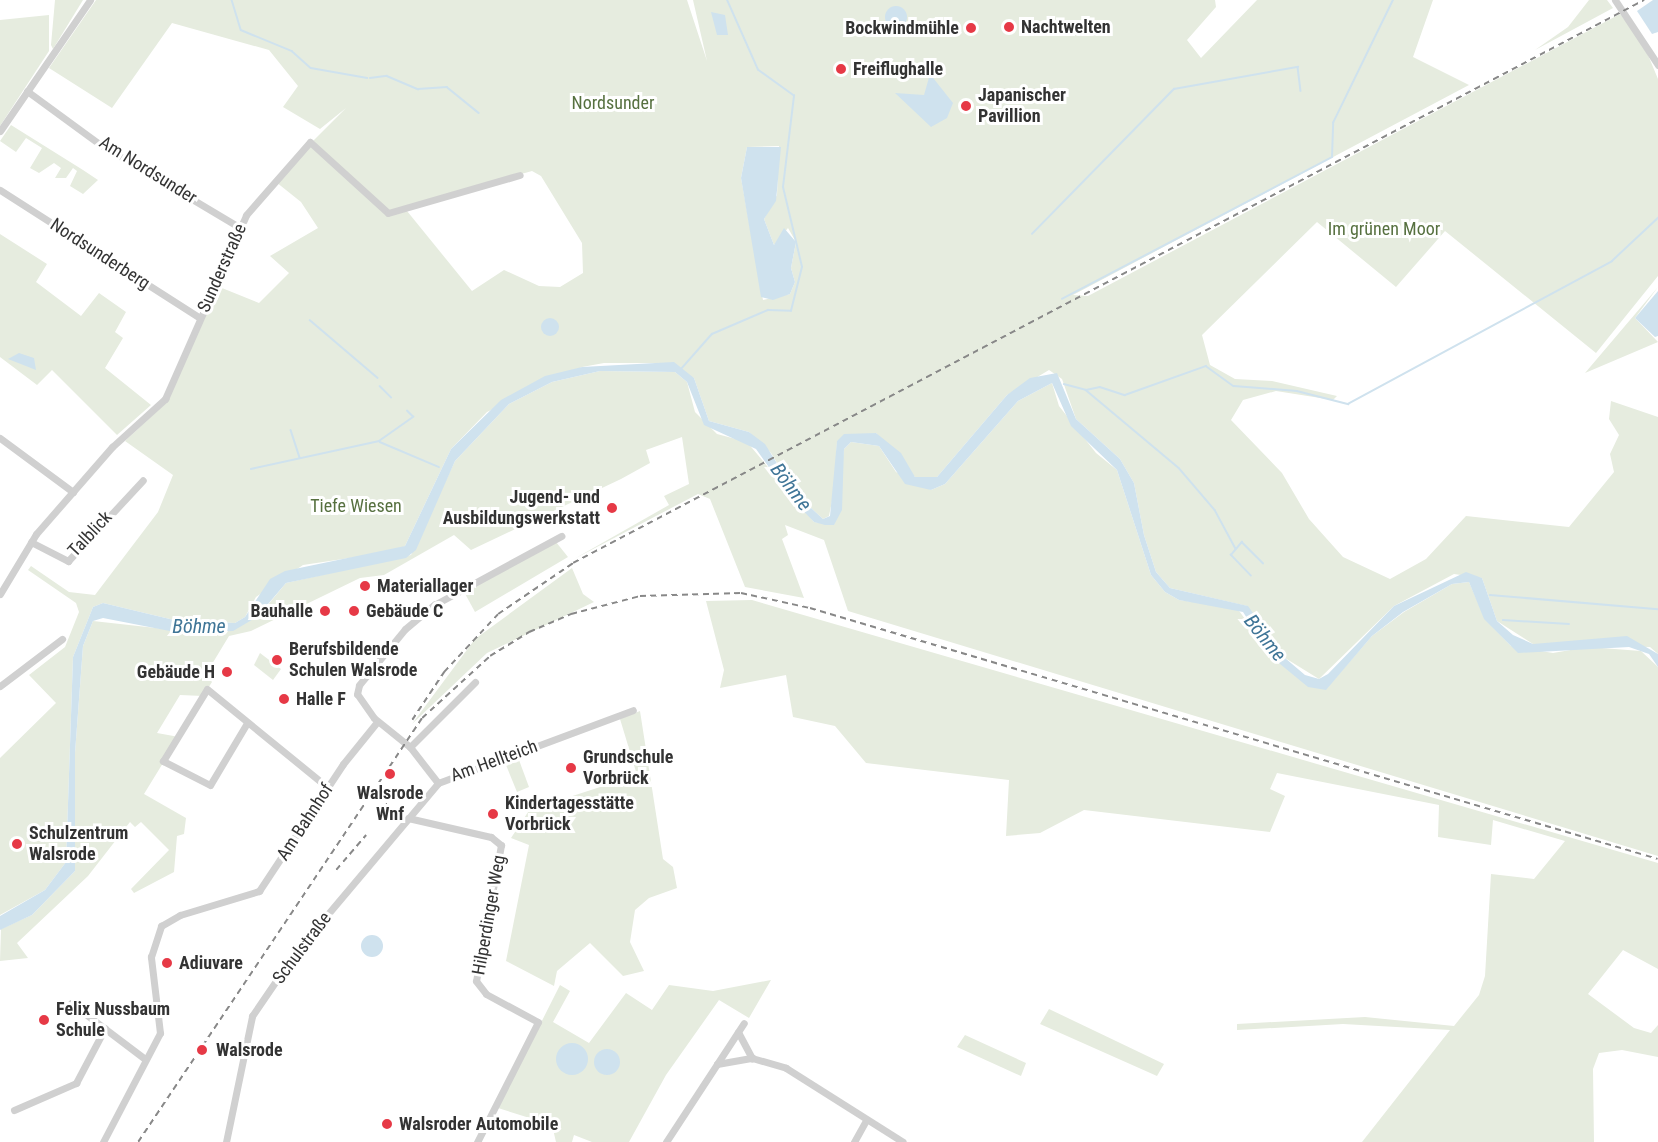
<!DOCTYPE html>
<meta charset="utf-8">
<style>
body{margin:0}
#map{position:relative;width:1658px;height:1142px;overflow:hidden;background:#fff;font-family:"Roboto Condensed",sans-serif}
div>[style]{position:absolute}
.green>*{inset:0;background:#e6ecdf}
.water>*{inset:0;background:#cfe2ee}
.round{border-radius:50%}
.stream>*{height:1.5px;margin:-0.75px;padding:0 0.75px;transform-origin:0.75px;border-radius:0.75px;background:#cfe2ee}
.minor>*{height:7px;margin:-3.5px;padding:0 3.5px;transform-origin:3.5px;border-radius:3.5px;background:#d0d0d0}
.rail>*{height:1.5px;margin-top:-0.75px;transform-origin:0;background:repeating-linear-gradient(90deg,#888 0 6px,transparent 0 10.5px)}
.dots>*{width:16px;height:16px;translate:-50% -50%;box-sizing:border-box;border:3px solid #fff;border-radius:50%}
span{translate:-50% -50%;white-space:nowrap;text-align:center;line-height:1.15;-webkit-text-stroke:6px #fff;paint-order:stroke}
.poi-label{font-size:18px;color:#333;font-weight:700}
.left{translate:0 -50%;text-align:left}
.right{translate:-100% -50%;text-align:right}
.park-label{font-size:18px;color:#56703f}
.street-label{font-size:18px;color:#333}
.water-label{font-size:20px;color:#3f7597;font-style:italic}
</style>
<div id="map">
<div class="green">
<div style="clip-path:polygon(55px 0,83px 0,53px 49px,51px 45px)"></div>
<div style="clip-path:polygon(evenodd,96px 0,687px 0,707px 61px,693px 0,1215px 0,1216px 7px,1187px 40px,1201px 58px,1257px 0,1433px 0,1413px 57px,1469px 85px,1073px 295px,1088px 296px,1620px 14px,1643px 43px,1658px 79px,1658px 276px,1596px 353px,1445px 231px,1396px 287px,1317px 222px,1202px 335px,1210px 365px,1235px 379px,1272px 381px,1337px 396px,1333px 400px,1276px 391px,1243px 400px,1231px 420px,1282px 473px,1309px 519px,1343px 557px,1390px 579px,1426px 559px,1466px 516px,1569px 527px,1614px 472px,1610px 454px,1619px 435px,1609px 419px,1611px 401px,1658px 417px,1658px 654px,1650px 647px,1533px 644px,1497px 621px,1482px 578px,1454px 574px,1394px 606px,1319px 679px,1285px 658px,1247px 606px,1170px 588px,1156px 572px,1144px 535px,1134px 483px,1120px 459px,1076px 419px,1062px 379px,1049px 370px,1007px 395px,937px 477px,915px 477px,876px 433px,837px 441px,835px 486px,829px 516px,823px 519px,796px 494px,771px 453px,749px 432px,709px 421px,694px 378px,653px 363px,604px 363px,582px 367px,487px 412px,451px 449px,405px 546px,396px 551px,303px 565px,256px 597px,245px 617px,235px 623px,174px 620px,103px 603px,93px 607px,73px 657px,66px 862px,45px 890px,0 915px,0 758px,56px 703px,29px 675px,65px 647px,79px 612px,76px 603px,28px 570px,31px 566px,69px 592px,95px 595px,158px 512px,173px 475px,125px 441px,166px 403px,217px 286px,259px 303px,289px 273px,270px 256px,318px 228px,301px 202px,276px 182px,311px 145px,386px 215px,407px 211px,472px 291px,504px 270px,539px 286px,560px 287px,583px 273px,582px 243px,541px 176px,532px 171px,388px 211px,313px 141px,346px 108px,320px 129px,283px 107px,298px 86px,269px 50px,172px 23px,112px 108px,49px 68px,96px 0,779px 146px,777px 195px,764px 219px,774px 245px,788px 228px,796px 242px,791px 268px,795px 282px,790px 294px,763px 300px,741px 178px,747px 147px,779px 146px)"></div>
<div style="clip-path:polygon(1589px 0,1607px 0,1613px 8px,1535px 50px,1568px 27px)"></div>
<div style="clip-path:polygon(49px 15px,49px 51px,0 126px,0 20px)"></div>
<div style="clip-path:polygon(11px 125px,83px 170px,98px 180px,83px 194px,70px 186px,77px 171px,73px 168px,66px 178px,55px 178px,61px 168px,54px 163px,39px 173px,30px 168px,42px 148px,26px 138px,16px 152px,0 141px)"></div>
<div style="clip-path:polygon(0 234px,47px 264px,36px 282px,81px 316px,99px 293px,126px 312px,115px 332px,123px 338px,105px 368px,151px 405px,117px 435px,52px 370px,37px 385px,0 357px)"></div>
<div style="clip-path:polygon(1658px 287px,1635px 318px,1658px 342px,1585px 373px)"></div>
<div style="clip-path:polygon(600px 371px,675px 372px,687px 382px,695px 412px,717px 434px,747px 442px,814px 522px,834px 525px,844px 449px,851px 442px,879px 446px,896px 472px,931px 490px,945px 484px,1018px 401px,1052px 383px,1059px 406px,1096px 453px,1117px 470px,1151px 575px,1165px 592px,1179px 600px,1237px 608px,1274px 659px,1326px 689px,1372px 636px,1404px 612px,1452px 584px,1469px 582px,1485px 619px,1511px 646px,1553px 653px,1588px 647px,1641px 651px,1658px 667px,1658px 856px,848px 611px,824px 540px,785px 525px,788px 535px,782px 539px,804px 598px,745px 587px,710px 499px,698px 494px,574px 559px,669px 505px,664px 496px,689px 484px,682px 437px,646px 450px,650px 463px,621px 479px,471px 550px,454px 535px,384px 575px,360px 578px,251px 631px,229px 636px,206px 674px,212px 682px,203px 696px,180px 695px,157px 733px,179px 737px,144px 794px,186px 818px,184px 834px,177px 836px,174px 872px,134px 893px,131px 889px,169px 850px,141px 822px,135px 827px,130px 822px,88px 876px,17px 943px,28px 958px,0 961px,1px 929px,32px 915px,75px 871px,75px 753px,83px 646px,93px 621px,210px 634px,257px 618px,286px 583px,411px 555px,455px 461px,509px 404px,552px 382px)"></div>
<div style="clip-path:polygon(556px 542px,568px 557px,475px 612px,463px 590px)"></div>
<div style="clip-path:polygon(572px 568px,583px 594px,594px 602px,487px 653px,412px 724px,475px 639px)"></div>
<div style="clip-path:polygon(752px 600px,1658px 863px,1658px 969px,1623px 950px,1588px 994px,1634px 1028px,1651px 1033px,1658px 1025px,1658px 1057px,1622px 1050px,1599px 1053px,1593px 1069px,1594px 1142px,1362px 1142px,1450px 1030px,1343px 1024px,1237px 1030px,1237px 1024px,1365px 1017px,1454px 1026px,1479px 995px,1485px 976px,1491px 874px,1534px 879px,1565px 841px,1493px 820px,1491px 845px,1438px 837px,1439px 805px,1277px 773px,1270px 789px,1285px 796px,1270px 832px,1084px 810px,1040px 833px,1006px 836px,1009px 780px,866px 763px,835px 726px,793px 717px,786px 675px,720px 688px,724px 670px,706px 601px)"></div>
<div style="clip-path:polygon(260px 653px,281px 669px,273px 680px,254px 665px)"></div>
<div style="clip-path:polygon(640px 711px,663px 859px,673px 867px,677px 888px,649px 898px,635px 910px,630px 942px,644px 971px,623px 976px,590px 943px,557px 971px,554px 986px,506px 961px,529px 845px,511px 838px,534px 803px,551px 803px,637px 775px,620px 719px)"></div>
<div style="clip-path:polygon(519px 760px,529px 787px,517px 792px,506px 765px)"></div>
<div style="clip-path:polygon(771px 980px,749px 1018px,719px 1000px,666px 1075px,629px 1142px,592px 1142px,574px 1135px,572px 1142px,556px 1142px,552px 1125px,498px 1108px,560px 985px,570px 991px,553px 1022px,589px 1043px,626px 993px,652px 1010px,669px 985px,713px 991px)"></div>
<div style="clip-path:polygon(1049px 1009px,1164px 1064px,1157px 1076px,1040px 1024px)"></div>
<div style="clip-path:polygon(965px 1035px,1026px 1063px,1021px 1076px,957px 1047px)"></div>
</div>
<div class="water">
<div style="clip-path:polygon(1653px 0,1658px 0,1658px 32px,1652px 34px,1637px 11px)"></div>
<div class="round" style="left:885px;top:6px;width:22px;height:22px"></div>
<div style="clip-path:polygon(711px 12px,725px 15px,728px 35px,717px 35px)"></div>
<div style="clip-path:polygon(930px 74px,953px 103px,947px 118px,931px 127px,895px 93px,924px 95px)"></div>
<div style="clip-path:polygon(747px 147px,781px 147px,776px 201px,764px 219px,774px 245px,784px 228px,796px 242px,791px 268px,795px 282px,790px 294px,773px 300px,761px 297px,741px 178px)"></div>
<div style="clip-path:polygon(1658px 291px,1658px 336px,1655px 337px,1635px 318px)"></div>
<div class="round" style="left:541px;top:318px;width:18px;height:18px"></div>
<div style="clip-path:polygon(19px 353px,34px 358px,36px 370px,8px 359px)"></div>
<div style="clip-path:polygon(674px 362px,694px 378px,709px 421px,749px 432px,765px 444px,796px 494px,823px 519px,830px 516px,837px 441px,844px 434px,876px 433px,901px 453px,915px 477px,937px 477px,1007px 395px,1030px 378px,1057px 373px,1076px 419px,1120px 459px,1134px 483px,1144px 535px,1156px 572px,1170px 588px,1248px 606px,1285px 658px,1305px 675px,1319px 679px,1328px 674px,1394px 606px,1466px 572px,1482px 578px,1497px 621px,1513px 635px,1533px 644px,1627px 636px,1658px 654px,1658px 667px,1649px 654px,1629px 647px,1518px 653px,1484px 619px,1469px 582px,1452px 584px,1403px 612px,1372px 636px,1326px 690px,1308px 687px,1274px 659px,1243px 612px,1179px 600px,1165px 592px,1151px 575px,1117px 470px,1071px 426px,1052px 383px,1018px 401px,945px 484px,931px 490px,905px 484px,879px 446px,851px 442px,844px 449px,842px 510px,834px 525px,825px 525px,814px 522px,790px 497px,756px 449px,704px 425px,687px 382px,675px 372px,600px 371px,552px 382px,509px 404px,455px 461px,416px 550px,406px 558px,286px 583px,257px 617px,233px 631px,180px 633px,103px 618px,93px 621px,83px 646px,75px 753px,75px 871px,32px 915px,0 930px,0 916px,45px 890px,66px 862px,73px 657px,93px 607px,103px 603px,174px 620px,235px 623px,245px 617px,270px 579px,285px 571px,405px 546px,451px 449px,501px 400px,545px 376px,582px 367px)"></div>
<div class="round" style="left:361px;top:935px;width:22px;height:22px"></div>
<div class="round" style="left:556px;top:1043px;width:32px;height:32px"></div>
<div class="round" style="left:594px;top:1049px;width:26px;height:26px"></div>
</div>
<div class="stream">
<div style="left:232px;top:0;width:31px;rotate:73deg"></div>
<div style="left:241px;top:30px;width:55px;rotate:22.4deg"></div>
<div style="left:292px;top:51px;width:25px;rotate:42deg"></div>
<div style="left:311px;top:68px;width:57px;rotate:10.1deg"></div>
<div style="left:370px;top:78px;width:17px;rotate:-7deg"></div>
<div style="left:387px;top:76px;width:34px;rotate:23deg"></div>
<div style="left:418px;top:89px;width:29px;rotate:-4deg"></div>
<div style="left:447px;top:87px;width:41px;rotate:39.1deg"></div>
<div style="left:1032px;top:234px;width:203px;rotate:-45.6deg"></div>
<div style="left:1174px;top:89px;width:126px;rotate:-10.1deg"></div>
<div style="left:1298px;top:67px;width:24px;rotate:83deg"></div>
<div style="left:1062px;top:299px;width:305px;rotate:-27.7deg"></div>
<div style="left:1332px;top:157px;width:34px;rotate:-88deg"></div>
<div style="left:1333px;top:123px;width:137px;rotate:-64deg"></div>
<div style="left:310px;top:320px;width:89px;rotate:40.5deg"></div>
<div style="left:682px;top:368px;width:45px;rotate:-48.6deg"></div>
<div style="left:712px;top:334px;width:61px;rotate:-23.2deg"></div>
<div style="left:768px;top:310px;width:23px;rotate:2deg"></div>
<div style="left:791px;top:311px;width:45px;rotate:-76deg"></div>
<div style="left:802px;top:267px;width:82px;rotate:-103.4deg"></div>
<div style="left:783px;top:187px;width:92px;rotate:-83.1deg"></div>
<div style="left:794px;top:96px;width:44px;rotate:-144.2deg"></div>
<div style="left:758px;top:70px;width:77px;rotate:-113.9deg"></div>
<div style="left:1064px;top:384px;width:23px;rotate:15deg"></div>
<div style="left:1086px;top:390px;width:121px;rotate:40deg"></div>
<div style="left:1179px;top:468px;width:55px;rotate:49.4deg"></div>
<div style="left:1215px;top:510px;width:44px;rotate:61.7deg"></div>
<div style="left:380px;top:386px;width:16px;rotate:45deg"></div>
<div style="left:1086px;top:390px;width:14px;rotate:-12deg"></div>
<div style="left:1100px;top:387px;width:26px;rotate:18deg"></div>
<div style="left:1125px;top:395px;width:86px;rotate:-19.7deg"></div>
<div style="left:1206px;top:366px;width:34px;rotate:36deg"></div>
<div style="left:1234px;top:386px;width:63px;rotate:4.5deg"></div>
<div style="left:1297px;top:391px;width:53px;rotate:14.3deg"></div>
<div style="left:1348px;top:404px;width:300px;rotate:-28.4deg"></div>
<div style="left:1612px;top:261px;width:63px;rotate:-43.1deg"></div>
<div style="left:291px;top:430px;width:29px;rotate:72deg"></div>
<div style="left:380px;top:442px;width:64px;rotate:23deg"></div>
<div style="left:251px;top:469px;width:131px;rotate:-12.3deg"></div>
<div style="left:379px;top:441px;width:42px;rotate:-35.2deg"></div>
<div style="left:413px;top:417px;width:8px;rotate:-135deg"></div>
<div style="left:1251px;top:576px;width:29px;rotate:-134deg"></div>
<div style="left:1231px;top:555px;width:17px;rotate:-50deg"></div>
<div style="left:1242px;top:542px;width:30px;rotate:45deg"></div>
<div style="left:1490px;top:595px;width:169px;rotate:4.8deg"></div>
<div style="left:1503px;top:620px;width:66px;rotate:3.5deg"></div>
</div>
<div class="minor">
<div style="left:1615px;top:0;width:78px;rotate:56.5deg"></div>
<div style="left:27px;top:91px;width:88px;rotate:36.2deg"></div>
<div style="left:98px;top:143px;width:164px;rotate:30.8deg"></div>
<div style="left:0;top:131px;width:159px;rotate:-55.5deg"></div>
<div style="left:0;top:190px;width:237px;rotate:32.6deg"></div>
<div style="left:0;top:438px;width:91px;rotate:36.5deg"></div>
<div style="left:31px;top:542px;width:42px;rotate:27.2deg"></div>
<div style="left:68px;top:561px;width:110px;rotate:-47.2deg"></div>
<div style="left:0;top:594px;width:70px;rotate:-59deg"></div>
<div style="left:36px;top:534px;width:116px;rotate:-48.9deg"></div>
<div style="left:112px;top:447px;width:72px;rotate:-42.2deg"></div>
<div style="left:165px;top:399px;width:201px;rotate:-66.2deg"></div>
<div style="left:246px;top:215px;width:97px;rotate:-48.8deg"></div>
<div style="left:310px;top:142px;width:105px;rotate:42.3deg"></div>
<div style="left:388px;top:213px;width:137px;rotate:-16.1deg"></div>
<div style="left:0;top:686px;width:78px;rotate:-37.2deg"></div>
<div style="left:247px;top:723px;width:72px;rotate:120.8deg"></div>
<div style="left:210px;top:785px;width:53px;rotate:-152.9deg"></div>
<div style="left:163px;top:761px;width:84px;rotate:-58.6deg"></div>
<div style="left:207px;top:689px;width:155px;rotate:39.2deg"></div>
<div style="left:410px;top:747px;width:92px;rotate:-45deg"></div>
<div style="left:438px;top:783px;width:46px;rotate:-127.9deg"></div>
<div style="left:410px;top:747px;width:46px;rotate:-141.1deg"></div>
<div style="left:374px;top:718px;width:29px;rotate:-125deg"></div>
<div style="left:357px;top:694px;width:9px;rotate:-77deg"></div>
<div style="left:359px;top:685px;width:72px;rotate:-50.6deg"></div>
<div style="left:405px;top:629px;width:38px;rotate:-40deg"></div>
<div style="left:434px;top:605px;width:145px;rotate:-28.5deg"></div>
<div style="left:408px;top:818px;width:85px;rotate:12.9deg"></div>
<div style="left:491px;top:837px;width:13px;rotate:39deg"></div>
<div style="left:501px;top:845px;width:138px;rotate:100.4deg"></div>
<div style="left:476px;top:981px;width:16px;rotate:52deg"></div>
<div style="left:486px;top:994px;width:59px;rotate:28.3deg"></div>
<div style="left:538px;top:1022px;width:135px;rotate:116.9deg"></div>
<div style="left:71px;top:1003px;width:93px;rotate:37.1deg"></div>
<div style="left:738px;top:1032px;width:30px;rotate:62deg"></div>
<div style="left:717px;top:1064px;width:36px;rotate:-10deg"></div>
<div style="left:752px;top:1058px;width:35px;rotate:16deg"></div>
<div style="left:786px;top:1068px;width:138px;rotate:32.3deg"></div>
<div style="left:14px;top:1110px;width:68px;rotate:-23.5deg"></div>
<div style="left:76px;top:1083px;width:62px;rotate:-62.2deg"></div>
<div style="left:103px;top:1142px;width:123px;rotate:-62.4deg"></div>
<div style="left:160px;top:1033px;width:77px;rotate:-96.8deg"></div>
<div style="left:151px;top:957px;width:33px;rotate:-72deg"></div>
<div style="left:161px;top:926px;width:22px;rotate:-30deg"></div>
<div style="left:180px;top:915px;width:83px;rotate:-16.9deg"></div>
<div style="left:259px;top:891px;width:152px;rotate:-56.5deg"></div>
<div style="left:343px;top:764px;width:54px;rotate:-51deg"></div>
<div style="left:226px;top:1142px;width:129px;rotate:-78.3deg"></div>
<div style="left:252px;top:1016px;width:76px;rotate:-55.7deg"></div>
<div style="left:295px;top:953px;width:222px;rotate:-49.9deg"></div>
<div style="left:438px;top:783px;width:208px;rotate:-20.5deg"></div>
<div style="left:666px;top:1142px;width:142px;rotate:-56.8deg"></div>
<div style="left:854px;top:1142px;width:25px;rotate:-61deg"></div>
</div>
<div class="rail">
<div style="left:412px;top:720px;width:58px;rotate:-56.3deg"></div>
<div style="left:444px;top:672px;width:79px;rotate:-47deg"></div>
<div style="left:498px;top:614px;width:91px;rotate:-34.2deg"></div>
<div style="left:573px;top:563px;width:1210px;rotate:-27.73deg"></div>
<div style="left:383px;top:808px;width:25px;rotate:-47deg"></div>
<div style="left:336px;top:870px;width:46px;rotate:-49.4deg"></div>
<div style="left:138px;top:1142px;width:510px;rotate:-56.19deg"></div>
<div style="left:422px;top:718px;width:92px;rotate:-42.4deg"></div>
<div style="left:490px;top:656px;width:46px;rotate:-31.6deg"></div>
<div style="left:529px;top:632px;width:46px;rotate:-23.2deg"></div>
<div style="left:571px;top:614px;width:71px;rotate:-14.6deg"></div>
<div style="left:640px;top:596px;width:101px;rotate:-1.7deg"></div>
<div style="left:741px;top:593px;width:71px;rotate:12.3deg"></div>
<div style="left:810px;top:608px;width:884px;rotate:16.49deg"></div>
</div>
<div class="dots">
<div style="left:1009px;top:27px;background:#e63946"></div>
<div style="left:971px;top:28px;background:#e63946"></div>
<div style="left:841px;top:69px;background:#e63946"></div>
<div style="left:966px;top:106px;background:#e63946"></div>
<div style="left:612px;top:508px;background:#e63946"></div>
<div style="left:365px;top:586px;background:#e63946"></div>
<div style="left:325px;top:611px;background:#e63946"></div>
<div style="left:354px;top:611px;background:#e63946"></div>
<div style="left:277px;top:660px;background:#e63946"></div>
<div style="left:227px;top:672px;background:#e63946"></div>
<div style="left:284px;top:699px;background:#e63946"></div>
<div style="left:571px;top:768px;background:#e63946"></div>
<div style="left:390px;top:774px;background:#e63946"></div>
<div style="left:493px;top:814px;background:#e63946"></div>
<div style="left:17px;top:844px;background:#e63946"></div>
<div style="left:167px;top:963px;background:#e63946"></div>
<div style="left:44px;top:1020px;background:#e63946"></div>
<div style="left:202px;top:1050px;background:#e63946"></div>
<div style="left:387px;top:1124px;background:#e63946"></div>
</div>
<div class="poi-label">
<span class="left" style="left:1021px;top:27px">Nachtwelten</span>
<span class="right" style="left:959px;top:28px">Bockwindmühle</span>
<span class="left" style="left:853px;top:69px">Freiflughalle</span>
<span class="left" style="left:978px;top:106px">Japanischer<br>Pavillion</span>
<span class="right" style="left:600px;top:508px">Jugend- und<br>Ausbildungswerkstatt</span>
<span class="left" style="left:377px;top:586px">Materiallager</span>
<span class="right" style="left:313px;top:611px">Bauhalle</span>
<span class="left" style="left:366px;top:611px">Gebäude C</span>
<span class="left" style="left:289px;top:660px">Berufsbildende<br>Schulen Walsrode</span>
<span class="right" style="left:215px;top:672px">Gebäude H</span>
<span class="left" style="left:296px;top:699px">Halle F</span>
<span class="left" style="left:583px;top:768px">Grundschule<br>Vorbrück</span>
<span style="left:390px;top:804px">Walsrode<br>Wnf</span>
<span class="left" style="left:505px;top:814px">Kindertagesstätte<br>Vorbrück</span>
<span class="left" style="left:29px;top:844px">Schulzentrum<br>Walsrode</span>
<span class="left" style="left:179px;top:963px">Adiuvare</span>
<span class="left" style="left:56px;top:1020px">Felix Nussbaum<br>Schule</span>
<span class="left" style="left:216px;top:1050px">Walsrode</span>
<span class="left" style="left:399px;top:1124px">Walsroder Automobile</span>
</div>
<div class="park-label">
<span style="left:613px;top:103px">Nordsunder</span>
<span style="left:1384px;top:229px">Im grünen Moor</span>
<span style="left:356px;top:506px">Tiefe Wiesen</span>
</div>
<div class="street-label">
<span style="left:148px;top:170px;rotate:32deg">Am Nordsunder</span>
<span style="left:100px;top:254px;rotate:33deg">Nordsunderberg</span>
<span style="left:222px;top:268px;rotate:-66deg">Sunderstraße</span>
<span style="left:90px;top:534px;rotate:-47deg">Talblick</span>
<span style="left:494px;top:761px;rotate:-20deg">Am Hellteich</span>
<span style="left:305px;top:822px;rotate:-57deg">Am Bahnhof</span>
<span style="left:489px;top:915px;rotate:-80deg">Hilperdinger Weg</span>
<span style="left:302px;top:948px;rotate:-53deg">Schulstraße</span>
</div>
<div class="water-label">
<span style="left:791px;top:487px;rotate:53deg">Böhme</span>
<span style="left:199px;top:626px">Böhme</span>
<span style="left:1265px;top:638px;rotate:51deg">Böhme</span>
</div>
</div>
